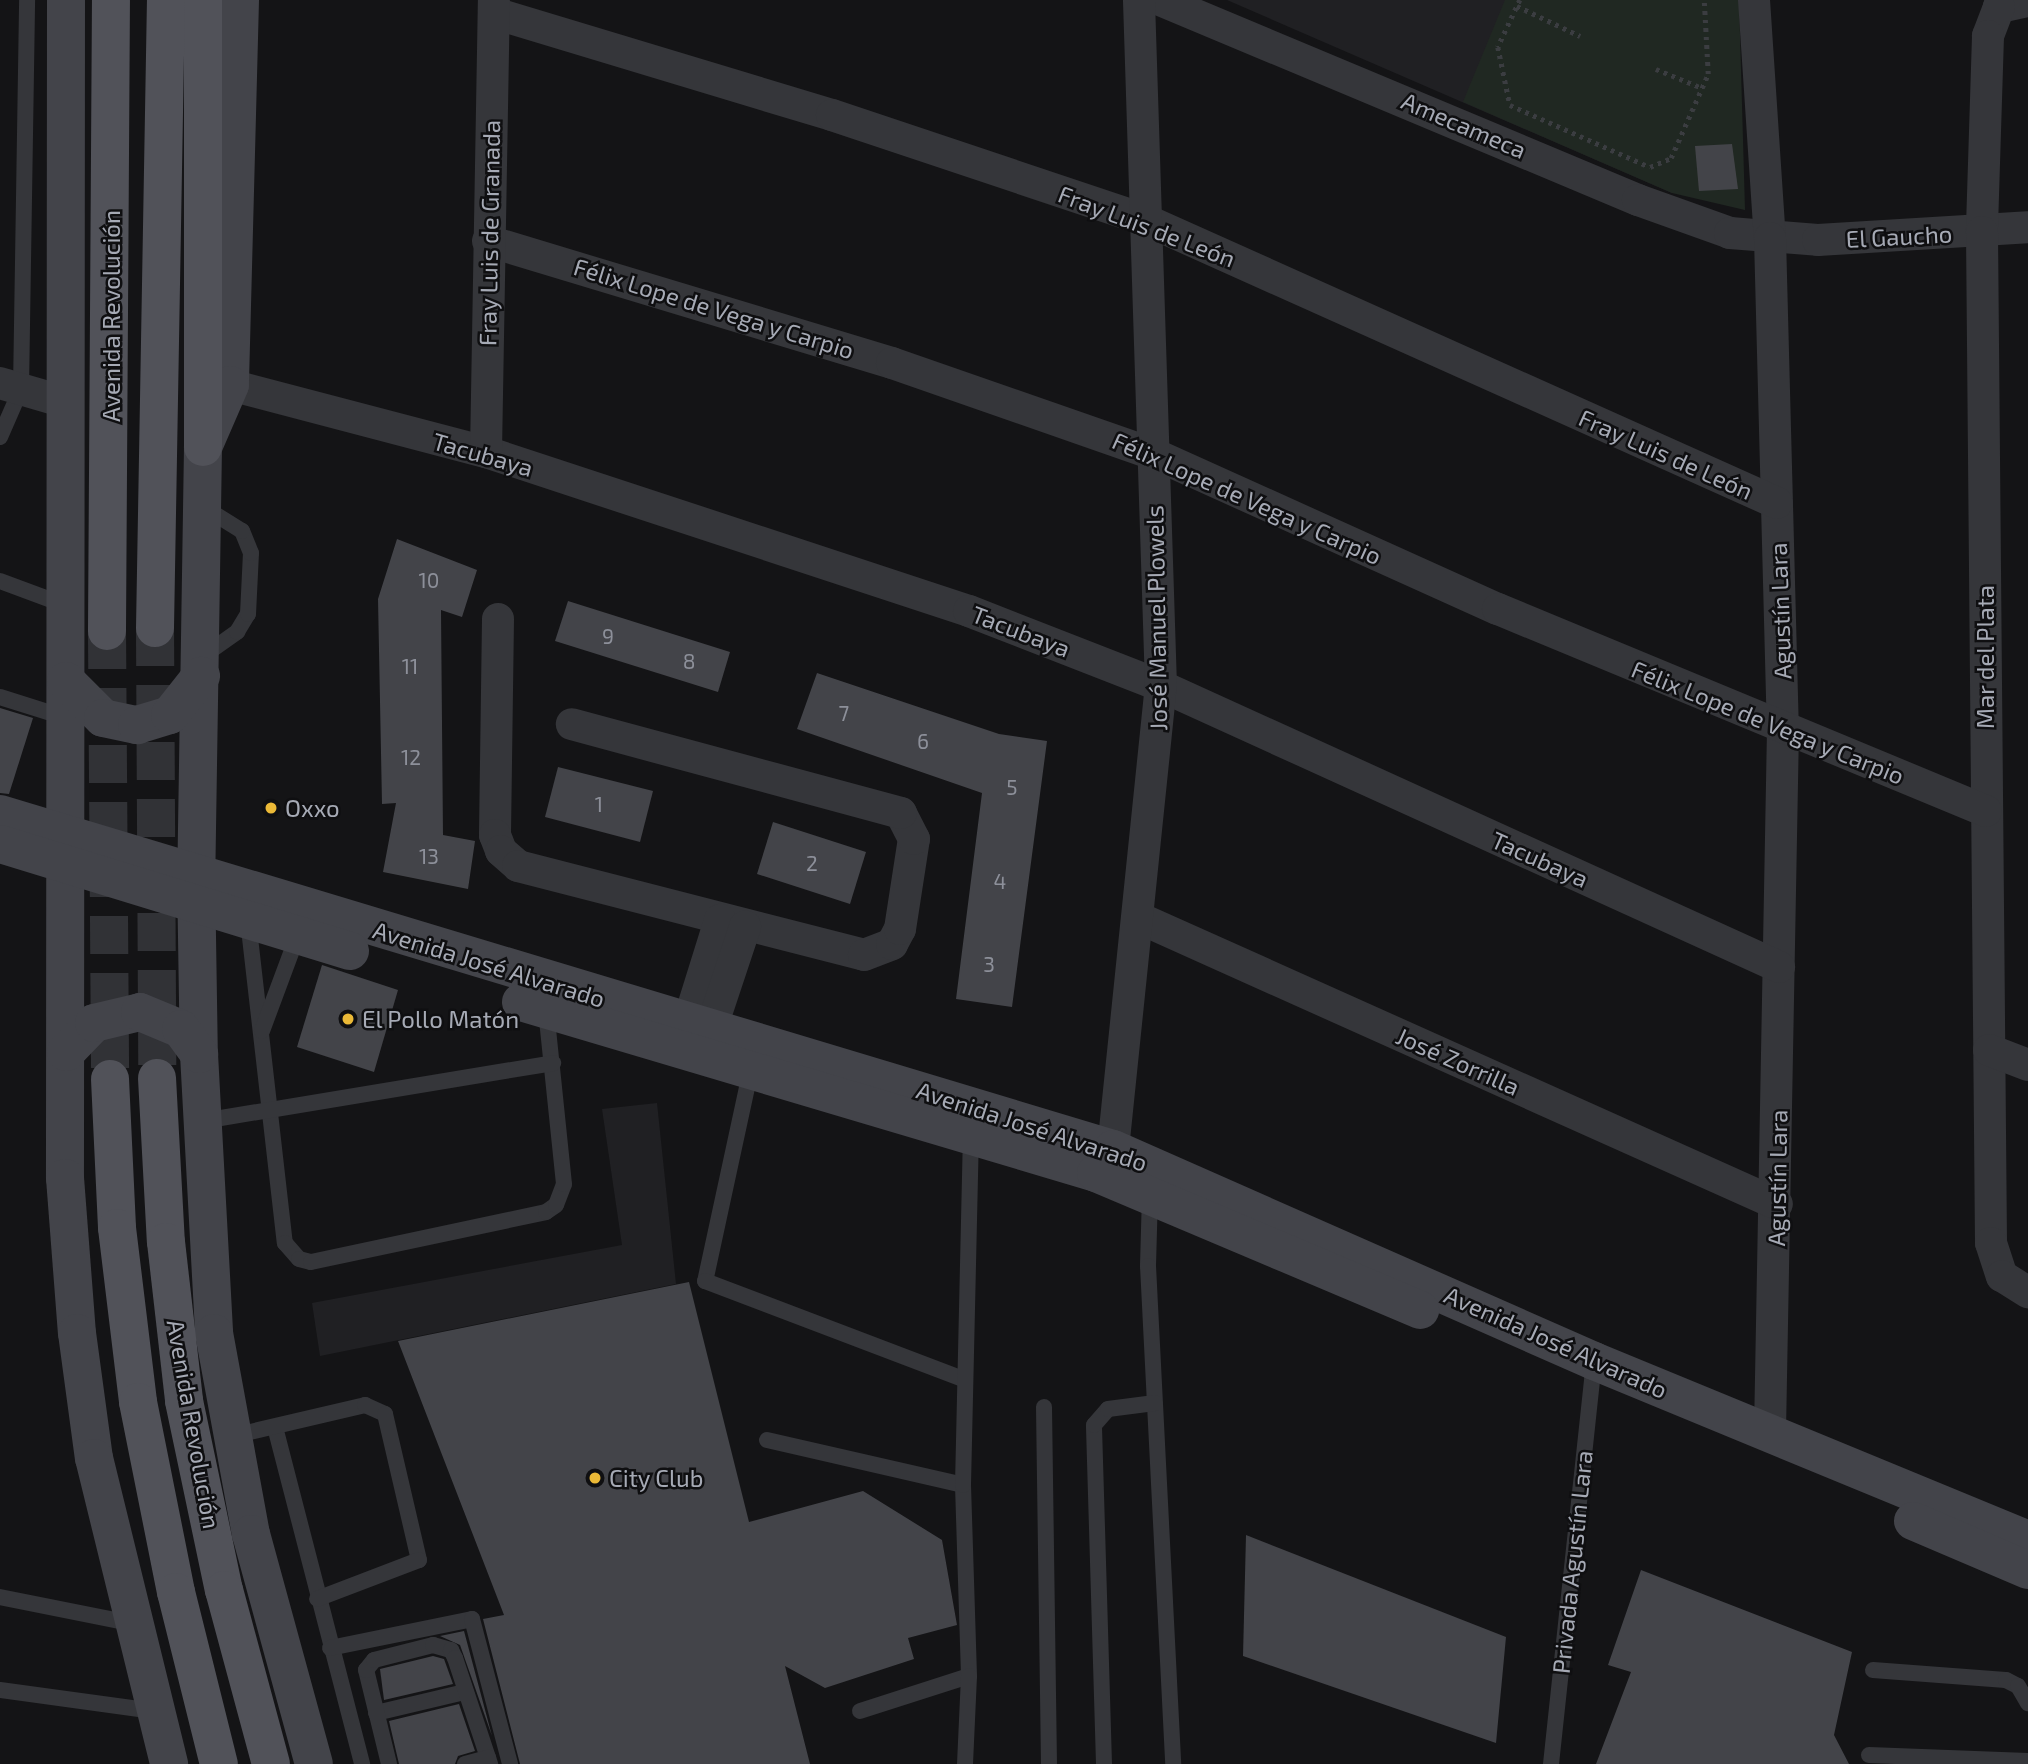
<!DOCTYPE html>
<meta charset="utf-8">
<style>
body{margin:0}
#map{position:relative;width:2028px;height:1764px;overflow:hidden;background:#141416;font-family:"Exo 2",sans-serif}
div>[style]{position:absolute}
.built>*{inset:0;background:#202023}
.green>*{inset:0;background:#202822}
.building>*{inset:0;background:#434449}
.primary-tunnel>*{height:38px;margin-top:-19px;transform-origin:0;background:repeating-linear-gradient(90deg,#313236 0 38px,transparent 0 57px)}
.path>*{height:4.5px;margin-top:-2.25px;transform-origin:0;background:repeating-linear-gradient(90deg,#3b3d41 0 3.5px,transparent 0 8.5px)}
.lane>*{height:16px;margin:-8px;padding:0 8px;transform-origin:8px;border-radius:8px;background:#35363a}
.street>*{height:32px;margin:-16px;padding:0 16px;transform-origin:16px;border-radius:16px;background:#35363a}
.secondary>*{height:38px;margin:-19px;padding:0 19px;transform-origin:19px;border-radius:19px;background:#43444a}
.primary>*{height:38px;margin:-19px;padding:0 19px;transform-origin:19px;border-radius:19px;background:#515259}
.dots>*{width:19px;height:19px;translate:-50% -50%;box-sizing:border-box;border:4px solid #0f0f11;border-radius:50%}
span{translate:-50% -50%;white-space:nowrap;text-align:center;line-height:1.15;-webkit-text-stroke:5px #0f0f11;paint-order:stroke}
.number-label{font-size:21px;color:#8d909a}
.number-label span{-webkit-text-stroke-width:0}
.street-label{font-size:24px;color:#a6aab5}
.poi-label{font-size:24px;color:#a6aab5}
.left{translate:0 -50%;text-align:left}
</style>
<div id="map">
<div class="built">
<div style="clip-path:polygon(1227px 0,1732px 0,1672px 193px)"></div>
<div style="clip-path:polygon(657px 1103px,676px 1284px,320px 1356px,312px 1303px,622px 1245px,602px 1109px)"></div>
</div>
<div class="green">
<div style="clip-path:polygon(1505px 0,1739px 0,1745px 210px,1672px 193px,1463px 102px)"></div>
</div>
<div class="building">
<div style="clip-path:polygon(1732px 144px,1738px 189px,1699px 191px,1695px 146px)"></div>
<div style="clip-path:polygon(397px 539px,477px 570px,462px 617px,441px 610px,443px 835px,475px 841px,468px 889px,383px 872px,396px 803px,382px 804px,378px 599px)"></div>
<div style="clip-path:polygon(568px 601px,730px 652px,718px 692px,555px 641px)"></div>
<div style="clip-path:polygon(817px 673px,999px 734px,1047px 741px,1012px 1007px,956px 999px,982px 793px,797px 729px)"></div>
<div style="clip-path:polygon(0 708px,33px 718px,9px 794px,0 793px)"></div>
<div style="clip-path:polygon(558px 767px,653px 791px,640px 842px,545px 817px)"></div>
<div style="clip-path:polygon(773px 822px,866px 852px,850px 904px,757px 874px)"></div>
<div style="clip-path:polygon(322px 965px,398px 990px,374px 1072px,297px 1047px)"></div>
<div style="clip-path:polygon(689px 1282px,749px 1522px,863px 1491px,942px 1540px,957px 1625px,908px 1638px,914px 1659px,825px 1688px,785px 1666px,810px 1764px,520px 1764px,483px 1619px,504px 1615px,398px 1341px)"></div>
<div style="clip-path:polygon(1246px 1535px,1506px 1637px,1496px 1743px,1243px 1656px)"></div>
<div style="clip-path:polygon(1641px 1570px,1852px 1652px,1834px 1735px,1849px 1764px,1596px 1764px,1631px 1672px,1608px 1665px)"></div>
<div style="clip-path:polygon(464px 1631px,492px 1736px,460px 1645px,440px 1636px)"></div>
<div style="clip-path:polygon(433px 1656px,444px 1659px,453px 1684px,384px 1700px,380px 1669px)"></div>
<div style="clip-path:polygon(459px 1704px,475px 1751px,458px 1756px,455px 1764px,399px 1764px,389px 1721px)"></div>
</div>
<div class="primary-tunnel">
<div style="left:155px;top:628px;width:450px;rotate:89.7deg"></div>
<div style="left:107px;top:631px;width:448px;rotate:89.6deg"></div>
</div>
<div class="path">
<div style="left:1520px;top:0;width:52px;rotate:115.1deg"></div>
<div style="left:1498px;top:47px;width:59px;rotate:78.3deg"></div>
<div style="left:1510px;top:105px;width:153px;rotate:23.9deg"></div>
<div style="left:1650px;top:167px;width:23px;rotate:-23deg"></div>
<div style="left:1671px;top:158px;width:92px;rotate:-66.2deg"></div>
<div style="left:1708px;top:74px;width:74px;rotate:-93.1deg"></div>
<div style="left:1517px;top:6px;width:70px;rotate:25.5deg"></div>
<div style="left:1656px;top:69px;width:50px;rotate:22.4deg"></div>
</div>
<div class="lane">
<div style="left:0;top:437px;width:52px;rotate:-66.4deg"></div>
<div style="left:21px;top:389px;width:389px;rotate:-89.1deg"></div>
<div style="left:0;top:581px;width:69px;rotate:20.3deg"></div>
<div style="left:203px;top:656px;width:42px;rotate:-35.2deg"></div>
<div style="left:237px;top:632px;width:21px;rotate:-59deg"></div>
<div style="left:248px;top:614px;width:61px;rotate:-87.2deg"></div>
<div style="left:251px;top:553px;width:24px;rotate:-112deg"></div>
<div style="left:242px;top:531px;width:44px;rotate:-148.1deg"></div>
<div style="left:0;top:697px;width:67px;rotate:17.4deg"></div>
<div style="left:248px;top:920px;width:325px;rotate:83.5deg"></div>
<div style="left:285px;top:1243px;width:21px;rotate:49deg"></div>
<div style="left:299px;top:1259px;width:12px;rotate:14deg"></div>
<div style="left:311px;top:1262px;width:240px;rotate:-12deg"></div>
<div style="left:546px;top:1212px;width:12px;rotate:-35deg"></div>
<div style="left:556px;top:1205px;width:22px;rotate:-69deg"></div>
<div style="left:564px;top:1184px;width:175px;rotate:-95.9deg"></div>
<div style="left:262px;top:1031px;width:103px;rotate:-69.6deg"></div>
<div style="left:751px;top:1069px;width:217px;rotate:102.2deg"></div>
<div style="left:705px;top:1281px;width:278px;rotate:20.8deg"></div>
<div style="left:203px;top:1121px;width:355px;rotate:-9.4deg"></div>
<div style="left:1150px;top:1194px;width:72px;rotate:91.6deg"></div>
<div style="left:1148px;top:1266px;width:499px;rotate:87.1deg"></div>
<div style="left:1044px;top:1407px;width:357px;rotate:89.2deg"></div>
<div style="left:275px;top:1427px;width:348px;rotate:75.5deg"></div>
<div style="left:233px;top:1436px;width:136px;rotate:-13.2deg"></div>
<div style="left:365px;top:1405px;width:22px;rotate:24deg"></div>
<div style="left:385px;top:1414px;width:150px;rotate:76.9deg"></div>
<div style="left:419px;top:1560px;width:109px;rotate:159.1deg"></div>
<div style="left:767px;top:1440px;width:201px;rotate:12.9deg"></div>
<div style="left:0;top:1597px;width:133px;rotate:11.3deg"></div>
<div style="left:330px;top:1648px;width:145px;rotate:-11.5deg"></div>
<div style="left:472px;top:1619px;width:150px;rotate:75.3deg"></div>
<div style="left:1873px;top:1670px;width:133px;rotate:4.3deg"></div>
<div style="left:2006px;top:1680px;width:13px;rotate:27deg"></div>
<div style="left:2018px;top:1686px;width:20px;rotate:60deg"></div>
<div style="left:0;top:1690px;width:155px;rotate:7.8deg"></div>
<div style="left:860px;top:1711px;width:114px;rotate:-17.8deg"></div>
<div style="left:969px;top:1676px;width:191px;rotate:-91.8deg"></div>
<div style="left:963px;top:1485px;width:349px;rotate:-88.7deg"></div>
<div style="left:376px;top:1713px;width:91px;rotate:-13.3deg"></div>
<div style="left:1869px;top:1755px;width:159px;rotate:2.2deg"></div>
<div style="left:389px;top:1764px;width:97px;rotate:-103.7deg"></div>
<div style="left:366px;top:1670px;width:13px;rotate:-51deg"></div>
<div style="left:374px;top:1660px;width:61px;rotate:-14.3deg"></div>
<div style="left:433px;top:1645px;width:19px;rotate:16deg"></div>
<div style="left:451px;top:1650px;width:9px;rotate:63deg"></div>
<div style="left:455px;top:1658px;width:112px;rotate:71.7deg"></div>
<div style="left:465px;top:1764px;width:24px;rotate:-15deg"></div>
<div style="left:965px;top:1764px;width:88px;rotate:-87.4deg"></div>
<div style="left:1104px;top:1764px;width:339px;rotate:-91.7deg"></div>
<div style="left:1094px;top:1425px;width:21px;rotate:-49deg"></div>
<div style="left:1108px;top:1409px;width:47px;rotate:-7.3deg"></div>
<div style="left:1551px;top:1764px;width:405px;rotate:-83.9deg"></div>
</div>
<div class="street">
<div style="left:1160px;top:0;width:518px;rotate:22.7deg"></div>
<div style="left:1638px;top:200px;width:98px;rotate:19.7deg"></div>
<div style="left:1730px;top:233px;width:88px;rotate:4.5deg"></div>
<div style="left:1818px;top:240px;width:210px;rotate:-3.5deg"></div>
<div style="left:1754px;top:0;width:239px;rotate:86.2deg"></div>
<div style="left:1770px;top:238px;width:491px;rotate:88.5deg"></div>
<div style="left:1783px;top:729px;width:704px;rotate:91.06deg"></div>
<div style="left:2028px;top:1px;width:30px;rotate:168deg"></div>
<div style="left:1999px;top:7px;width:31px;rotate:111deg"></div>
<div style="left:1988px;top:36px;width:196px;rotate:91.8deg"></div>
<div style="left:1982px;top:232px;width:1011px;rotate:89.49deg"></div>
<div style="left:1991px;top:1243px;width:35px;rotate:72deg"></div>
<div style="left:2002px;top:1276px;width:31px;rotate:32deg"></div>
<div style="left:494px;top:13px;width:353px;rotate:16.8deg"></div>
<div style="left:832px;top:115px;width:333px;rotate:18.5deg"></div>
<div style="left:1148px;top:221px;width:689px;rotate:24.15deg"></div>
<div style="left:488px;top:241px;width:422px;rotate:16.8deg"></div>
<div style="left:892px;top:363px;width:277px;rotate:19.2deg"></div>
<div style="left:1154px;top:454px;width:377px;rotate:24.3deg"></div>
<div style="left:1498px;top:609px;width:528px;rotate:22.49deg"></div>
<div style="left:0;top:383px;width:68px;rotate:16.3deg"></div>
<div style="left:230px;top:385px;width:265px;rotate:14.7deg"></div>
<div style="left:486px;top:452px;width:508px;rotate:18.22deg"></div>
<div style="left:969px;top:611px;width:206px;rotate:21.3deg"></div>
<div style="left:1161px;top:686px;width:679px;rotate:24.45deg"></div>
<div style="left:486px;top:452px;width:452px;rotate:-89deg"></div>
<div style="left:498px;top:619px;width:216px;rotate:90.8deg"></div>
<div style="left:495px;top:835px;width:17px;rotate:69deg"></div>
<div style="left:501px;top:851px;width:23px;rotate:41deg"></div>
<div style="left:518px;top:866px;width:357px;rotate:14.4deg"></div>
<div style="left:864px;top:955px;width:30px;rotate:-21deg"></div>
<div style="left:892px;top:944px;width:17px;rotate:-62deg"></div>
<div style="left:900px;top:929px;width:91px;rotate:-81.2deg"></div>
<div style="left:914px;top:839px;width:29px;rotate:-117deg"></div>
<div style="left:901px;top:813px;width:341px;rotate:-164.9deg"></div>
<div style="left:1139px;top:918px;width:699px;rotate:24.15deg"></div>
<div style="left:688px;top:1023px;width:108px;rotate:-72.7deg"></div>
<div style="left:711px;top:1029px;width:108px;rotate:-71.6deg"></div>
<div style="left:1989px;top:1050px;width:42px;rotate:21deg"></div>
<div style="left:1113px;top:1149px;width:465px;rotate:-84.1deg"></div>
<div style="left:1161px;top:686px;width:686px;rotate:-91.84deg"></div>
</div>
<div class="secondary">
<div style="left:66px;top:0;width:1178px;rotate:90.05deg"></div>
<div style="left:65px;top:1178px;width:155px;rotate:85.6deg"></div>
<div style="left:77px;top:1333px;width:126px;rotate:82.3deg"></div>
<div style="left:94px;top:1458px;width:315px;rotate:76.2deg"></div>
<div style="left:240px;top:0;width:385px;rotate:91.5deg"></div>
<div style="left:230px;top:385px;width:68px;rotate:113.5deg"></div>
<div style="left:203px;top:447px;width:426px;rotate:90.9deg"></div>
<div style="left:196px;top:873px;width:181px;rotate:89.1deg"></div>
<div style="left:199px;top:1054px;width:279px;rotate:86.9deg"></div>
<div style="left:214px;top:1333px;width:204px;rotate:79.6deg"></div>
<div style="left:251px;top:1534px;width:238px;rotate:74.7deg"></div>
<div style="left:66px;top:681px;width:52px;rotate:45deg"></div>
<div style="left:103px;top:718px;width:35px;rotate:12deg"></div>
<div style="left:137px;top:725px;width:34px;rotate:-17deg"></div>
<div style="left:170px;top:715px;width:50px;rotate:-51.5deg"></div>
<div style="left:0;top:814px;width:1162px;rotate:16.75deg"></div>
<div style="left:1113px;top:1149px;width:526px;rotate:23.79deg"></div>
<div style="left:1594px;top:1361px;width:469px;rotate:22.4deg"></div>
<div style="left:0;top:844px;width:366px;rotate:17deg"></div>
<div style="left:521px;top:1002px;width:600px;rotate:16.56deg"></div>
<div style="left:1096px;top:1173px;width:352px;rotate:22.9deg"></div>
<div style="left:66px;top:1052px;width:40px;rotate:-46deg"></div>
<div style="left:94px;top:1023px;width:47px;rotate:-13.4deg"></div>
<div style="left:140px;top:1012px;width:44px;rotate:22.5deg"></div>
<div style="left:181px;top:1029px;width:31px;rotate:54deg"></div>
<div style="left:1913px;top:1521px;width:125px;rotate:23.1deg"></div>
</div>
<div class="primary">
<div style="left:203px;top:447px;width:447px;rotate:-90deg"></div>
<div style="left:155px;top:628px;width:628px;rotate:-89deg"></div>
<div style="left:107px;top:631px;width:631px;rotate:-89.64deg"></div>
<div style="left:157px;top:1078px;width:164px;rotate:86.9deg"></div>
<div style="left:166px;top:1242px;width:160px;rotate:83.5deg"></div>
<div style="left:184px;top:1401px;width:193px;rotate:78.1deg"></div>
<div style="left:224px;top:1590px;width:180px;rotate:74.9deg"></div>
<div style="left:110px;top:1079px;width:149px;rotate:87.3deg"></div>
<div style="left:117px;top:1228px;width:175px;rotate:83.1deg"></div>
<div style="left:138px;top:1402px;width:194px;rotate:78.7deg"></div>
<div style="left:176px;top:1592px;width:177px;rotate:76deg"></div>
</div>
<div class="dots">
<div style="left:271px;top:808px;background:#ebb937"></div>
<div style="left:348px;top:1019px;background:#ebb937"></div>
<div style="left:595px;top:1478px;background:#ebb937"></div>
</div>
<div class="number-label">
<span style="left:429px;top:580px">10</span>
<span style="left:608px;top:636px">9</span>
<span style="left:689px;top:661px">8</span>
<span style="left:410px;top:666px">11</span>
<span style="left:844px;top:713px">7</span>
<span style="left:923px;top:741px">6</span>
<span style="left:411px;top:757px">12</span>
<span style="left:1012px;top:787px">5</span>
<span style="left:599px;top:804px">1</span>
<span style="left:429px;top:856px">13</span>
<span style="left:812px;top:863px">2</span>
<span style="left:1000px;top:881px">4</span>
<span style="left:989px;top:964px">3</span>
</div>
<div class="street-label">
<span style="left:1464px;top:125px;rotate:23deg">Amecameca</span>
<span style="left:1147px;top:226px;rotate:21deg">Fray Luis de León</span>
<span style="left:489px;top:233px;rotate:-89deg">Fray Luis de Granada</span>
<span style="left:1899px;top:236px;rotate:-3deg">El Gaucho</span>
<span style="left:714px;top:308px;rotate:17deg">Félix Lope de Vega y Carpio</span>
<span style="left:111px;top:316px;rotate:-90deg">Avenida Revolución</span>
<span style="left:483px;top:454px;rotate:16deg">Tacubaya</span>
<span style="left:1666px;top:454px;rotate:24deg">Fray Luis de León</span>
<span style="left:1247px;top:498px;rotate:24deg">Félix Lope de Vega y Carpio</span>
<span style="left:1780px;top:611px;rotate:-92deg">Agustín Lara</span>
<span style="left:1156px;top:618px;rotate:-91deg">José Manuel Plowels</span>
<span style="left:1021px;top:631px;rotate:21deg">Tacubaya</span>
<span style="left:1985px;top:657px;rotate:-90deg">Mar del Plata</span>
<span style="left:1768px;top:722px;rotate:22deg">Félix Lope de Vega y Carpio</span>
<span style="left:1540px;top:859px;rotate:24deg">Tacubaya</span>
<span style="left:489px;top:964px;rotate:17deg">Avenida José Alvarado</span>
<span style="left:1458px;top:1061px;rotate:24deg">José Zorrilla</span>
<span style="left:1032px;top:1126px;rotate:18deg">Avenida José Alvarado</span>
<span style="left:1777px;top:1178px;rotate:-89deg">Agustín Lara</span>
<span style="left:1556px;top:1342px;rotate:24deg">Avenida José Alvarado</span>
<span style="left:194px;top:1424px;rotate:80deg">Avenida Revolución</span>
<span style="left:1572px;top:1562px;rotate:-84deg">Privada Agustín Lara</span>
</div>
<div class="poi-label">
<span class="left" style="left:285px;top:808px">Oxxo</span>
<span class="left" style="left:362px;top:1019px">El Pollo Matón</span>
<span class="left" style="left:609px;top:1478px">City Club</span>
</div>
</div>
